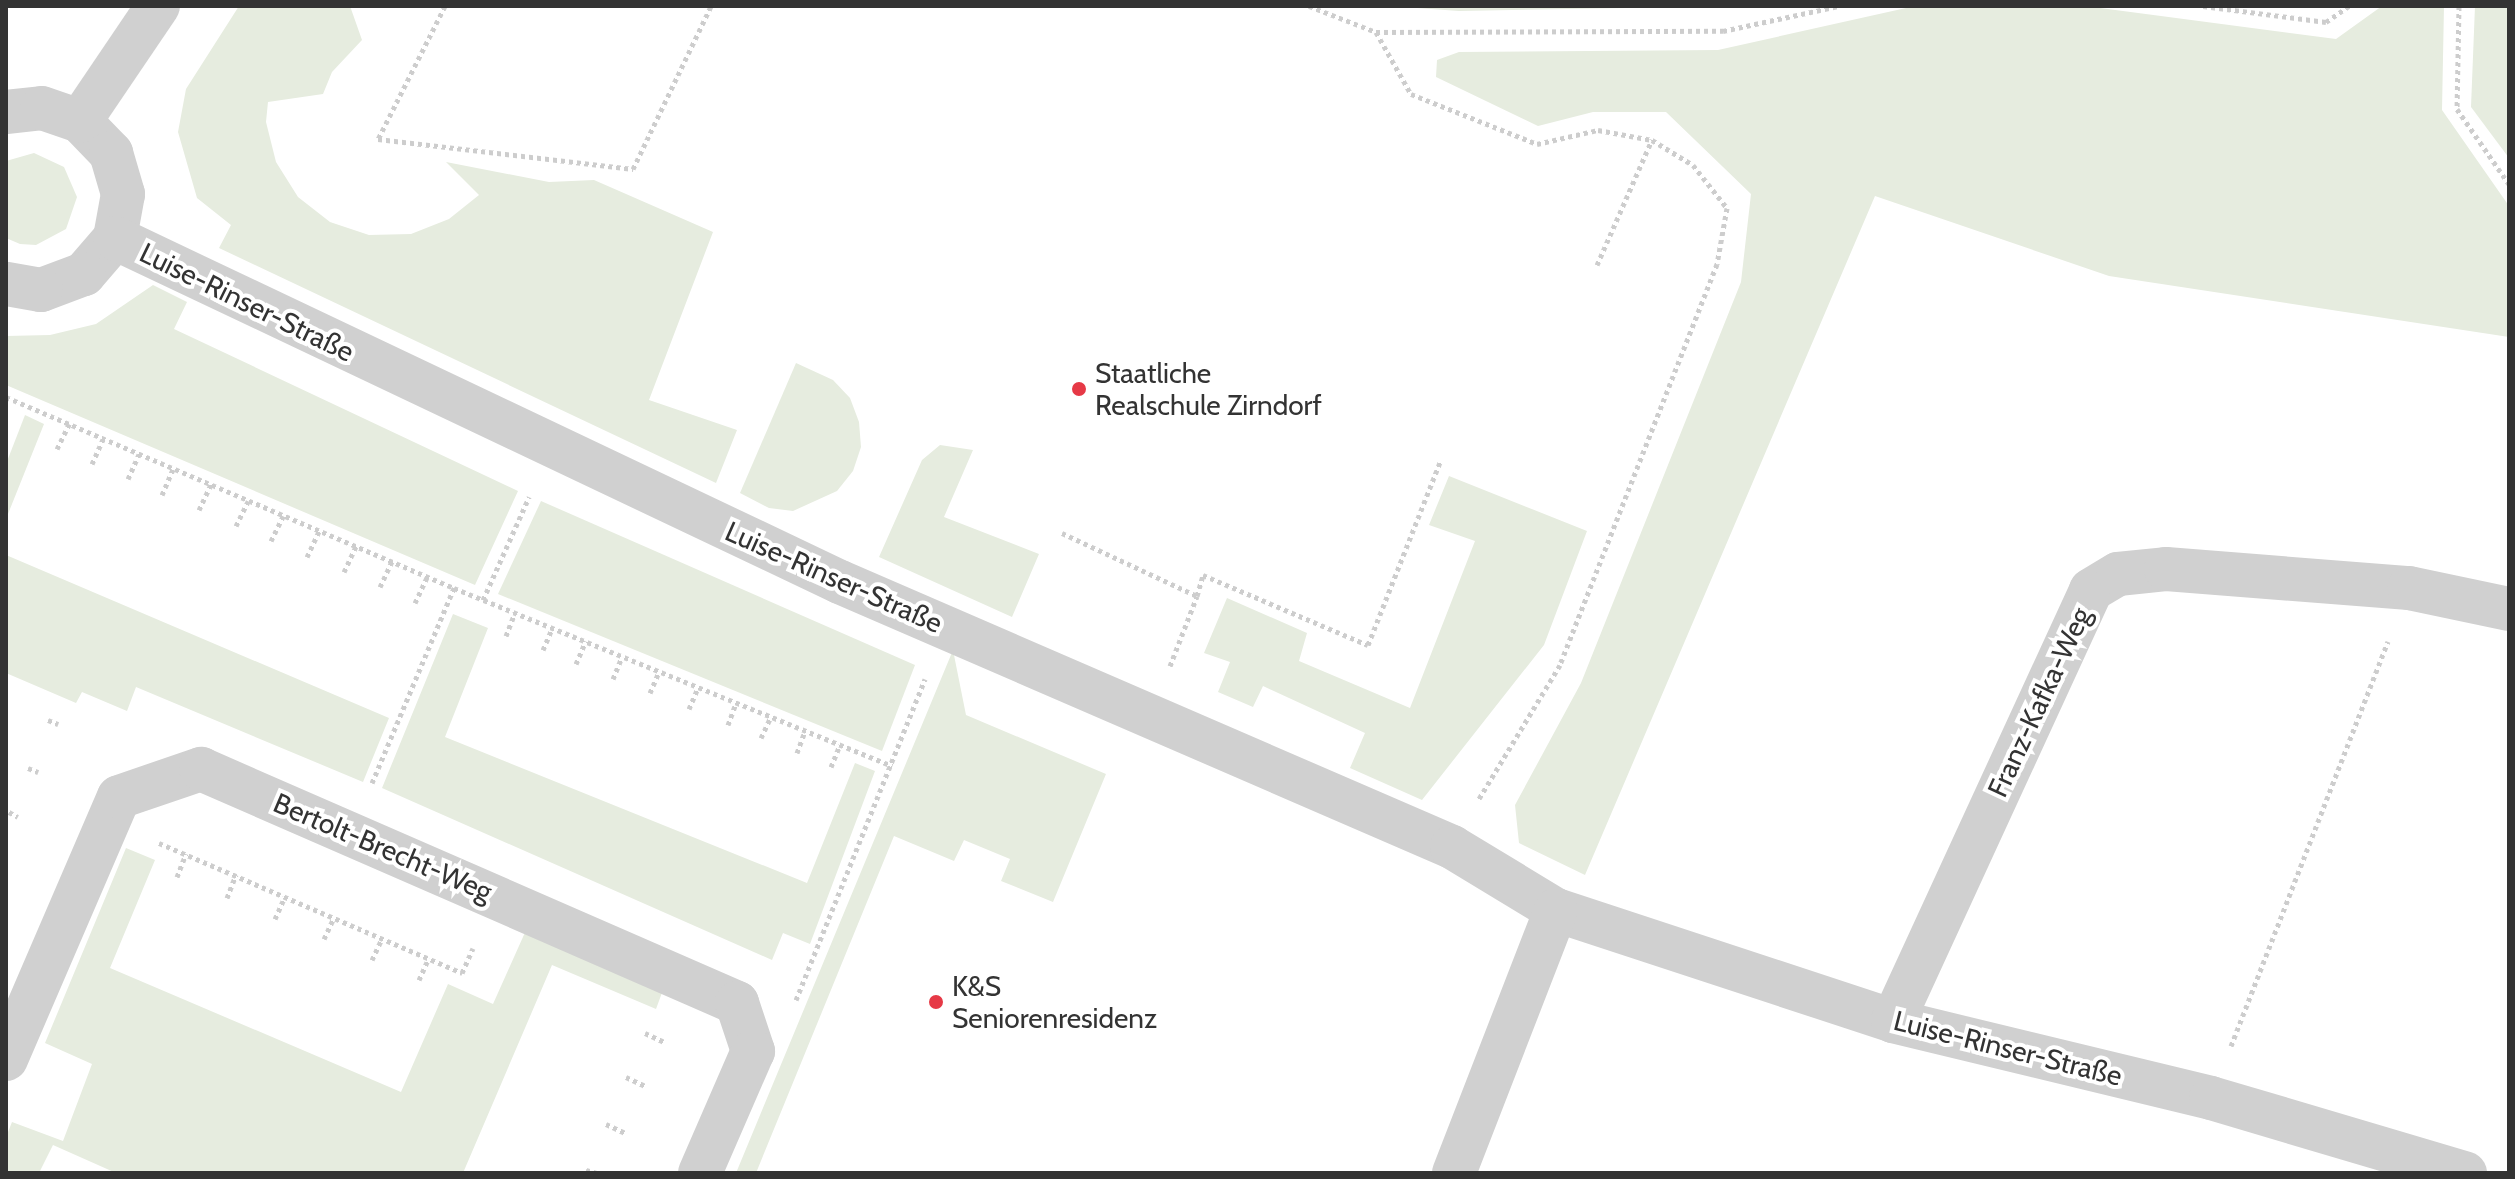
<!DOCTYPE html>
<meta charset="utf-8">
<style>
body{margin:0}
#map{position:relative;width:2515px;height:1179px;overflow:hidden;background:#fff;font-family:Cabin,sans-serif}
div>[style]{position:absolute}
.green>*{inset:0;background:#e6ecdf}
.path>*{height:5px;margin-top:-2.5px;transform-origin:0;background:repeating-linear-gradient(90deg,#cdcdcd 0 4px,transparent 0 8px)}
.minor>*{height:44px;margin:-22px;padding:0 22px;transform-origin:22px;border-radius:22px;background:#d0d0d0}
.dots>*{width:22px;height:22px;translate:-50% -50%;box-sizing:border-box;border:4px solid #fff;border-radius:50%}
span{translate:-50% -50%;white-space:nowrap;text-align:center;line-height:1.15;-webkit-text-stroke:8px #fff;paint-order:stroke}
.street-label{font-size:28px;color:#333}
.poi-label{font-size:28px;color:#333}
.left{translate:0 -50%;text-align:left}
.frame{position:absolute;inset:0;border:8px solid #333;pointer-events:none}
</style>
<div id="map">
<div class="green">
<div style="clip-path:polygon(239px 6px,350px 6px,362px 40px,332px 72px,323px 94px,268px 102px,266px 122px,276px 162px,298px 197px,330px 222px,369px 235px,411px 234px,449px 219px,479px 195px,446px 162px,549px 182px,594px 180px,713px 232px,649px 400px,737px 430px,716px 483px,219px 248px,231px 225px,197px 198px,178px 132px,186px 89px)"></div>
<div style="clip-path:polygon(1389px 6px,1745px 6px,1459px 11px)"></div>
<div style="clip-path:polygon(1915px 6px,2085px 6px,2336px 39px,2382px 6px,2444px 6px,2442px 110px,2509px 206px,2509px 337px,2109px 276px,1875px 196px,1585px 875px,1519px 843px,1515px 805px,1581px 683px,1741px 282px,1751px 194px,1666px 112px,1593px 112px,1538px 126px,1436px 77px,1437px 60px,1459px 52px,1718px 50px)"></div>
<div style="clip-path:polygon(2475px 6px,2509px 6px,2509px 158px,2471px 107px)"></div>
<div style="clip-path:polygon(34px 153px,64px 167px,77px 197px,66px 229px,36px 245px,20px 244px,6px 238px,6px 161px)"></div>
<div style="clip-path:polygon(153px 285px,187px 302px,174px 329px,518px 491px,475px 585px,6px 385px,6px 336px,50px 335px,96px 324px)"></div>
<div style="clip-path:polygon(796px 363px,833px 380px,850px 398px,859px 422px,861px 447px,853px 471px,837px 491px,793px 511px,769px 508px,740px 493px)"></div>
<div style="clip-path:polygon(25px 415px,44px 424px,6px 519px,6px 464px)"></div>
<div style="clip-path:polygon(940px 445px,973px 450px,944px 517px,1039px 554px,1012px 617px,879px 557px,922px 460px)"></div>
<div style="clip-path:polygon(1449px 476px,1587px 531px,1544px 645px,1422px 800px,1350px 768px,1365px 733px,1263px 686px,1253px 707px,1218px 692px,1230px 662px,1204px 653px,1227px 598px,1307px 633px,1299px 661px,1410px 708px,1475px 541px,1429px 525px)"></div>
<div style="clip-path:polygon(541px 501px,915px 665px,882px 751px,498px 594px)"></div>
<div style="clip-path:polygon(6px 555px,389px 718px,363px 782px,136px 687px,127px 711px,82px 692px,76px 703px,6px 673px)"></div>
<div style="clip-path:polygon(453px 614px,488px 628px,445px 737px,807px 883px,855px 763px,875px 771px,810px 944px,783px 933px,772px 960px,382px 788px)"></div>
<div style="clip-path:polygon(953px 650px,966px 715px,1106px 774px,1053px 902px,1001px 881px,1010px 859px,964px 840px,954px 861px,894px 836px,756px 1173px,736px 1173px)"></div>
<div style="clip-path:polygon(126px 848px,155px 860px,110px 968px,401px 1092px,448px 984px,493px 1004px,527px 928px,663px 990px,656px 1009px,552px 965px,463px 1173px,116px 1173px,53px 1145px,39px 1173px,10px 1173px,6px 1171px,6px 1137px,12px 1122px,63px 1141px,92px 1064px,45px 1043px)"></div>
</div>
<div class="path">
<div style="left:445px;top:6px;width:149px;rotate:116.7deg"></div>
<div style="left:378px;top:139px;width:257px;rotate:6.7deg"></div>
<div style="left:633px;top:169px;width:181px;rotate:-64.4deg"></div>
<div style="left:1309px;top:6px;width:72px;rotate:21.2deg"></div>
<div style="left:1376px;top:32px;width:347px;rotate:-0.2deg"></div>
<div style="left:1723px;top:31px;width:119px;rotate:-12.2deg"></div>
<div style="left:2203px;top:6px;width:124px;rotate:7.4deg"></div>
<div style="left:2326px;top:22px;width:28px;rotate:-35deg"></div>
<div style="left:2459px;top:6px;width:103px;rotate:91.1deg"></div>
<div style="left:2457px;top:109px;width:91px;rotate:55.3deg"></div>
<div style="left:1376px;top:32px;width:71px;rotate:60.6deg"></div>
<div style="left:1411px;top:94px;width:136px;rotate:21.6deg"></div>
<div style="left:1537px;top:144px;width:63px;rotate:-12.9deg"></div>
<div style="left:1598px;top:130px;width:55px;rotate:10.5deg"></div>
<div style="left:1652px;top:140px;width:48px;rotate:31.4deg"></div>
<div style="left:1693px;top:165px;width:55px;rotate:51.7deg"></div>
<div style="left:1727px;top:208px;width:57px;rotate:100.1deg"></div>
<div style="left:1717px;top:264px;width:431px;rotate:111.4deg"></div>
<div style="left:1560px;top:665px;width:157px;rotate:121.2deg"></div>
<div style="left:1597px;top:265px;width:137px;rotate:-66.3deg"></div>
<div style="left:6px;top:397px;width:487px;rotate:23.1deg"></div>
<div style="left:454px;top:588px;width:473px;rotate:22.1deg"></div>
<div style="left:57px;top:449px;width:28px;rotate:-64deg"></div>
<div style="left:92px;top:464px;width:27px;rotate:-66deg"></div>
<div style="left:128px;top:479px;width:27px;rotate:-66deg"></div>
<div style="left:162px;top:495px;width:28px;rotate:-67deg"></div>
<div style="left:199px;top:510px;width:29px;rotate:-65deg"></div>
<div style="left:236px;top:526px;width:28px;rotate:-64deg"></div>
<div style="left:1062px;top:533px;width:149px;rotate:25deg"></div>
<div style="left:1197px;top:596px;width:22px;rotate:-74deg"></div>
<div style="left:1203px;top:575px;width:179px;rotate:23deg"></div>
<div style="left:1368px;top:645px;width:199px;rotate:-68.5deg"></div>
<div style="left:271px;top:541px;width:28px;rotate:-64deg"></div>
<div style="left:307px;top:557px;width:29px;rotate:-65deg"></div>
<div style="left:344px;top:572px;width:29px;rotate:-65deg"></div>
<div style="left:380px;top:587px;width:29px;rotate:-65deg"></div>
<div style="left:483px;top:600px;width:113px;rotate:-65.9deg"></div>
<div style="left:415px;top:603px;width:29px;rotate:-65deg"></div>
<div style="left:506px;top:636px;width:25px;rotate:-69deg"></div>
<div style="left:543px;top:650px;width:23px;rotate:-67deg"></div>
<div style="left:576px;top:664px;width:25px;rotate:-67deg"></div>
<div style="left:1170px;top:666px;width:75px;rotate:-68.9deg"></div>
<div style="left:613px;top:679px;width:24px;rotate:-68deg"></div>
<div style="left:650px;top:693px;width:23px;rotate:-67deg"></div>
<div style="left:689px;top:709px;width:23px;rotate:-67deg"></div>
<div style="left:48px;top:720px;width:11px;rotate:22deg"></div>
<div style="left:728px;top:725px;width:23px;rotate:-70deg"></div>
<div style="left:761px;top:738px;width:23px;rotate:-65deg"></div>
<div style="left:797px;top:753px;width:23px;rotate:-70deg"></div>
<div style="left:831px;top:767px;width:24px;rotate:-68deg"></div>
<div style="left:28px;top:768px;width:11px;rotate:22deg"></div>
<div style="left:372px;top:783px;width:212px;rotate:-67.2deg"></div>
<div style="left:9px;top:812px;width:10px;rotate:29deg"></div>
<div style="left:159px;top:843px;width:330px;rotate:23.2deg"></div>
<div style="left:462px;top:973px;width:27px;rotate:-66deg"></div>
<div style="left:177px;top:877px;width:25px;rotate:-69deg"></div>
<div style="left:227px;top:898px;width:25px;rotate:-69deg"></div>
<div style="left:275px;top:919px;width:24px;rotate:-66deg"></div>
<div style="left:324px;top:939px;width:23px;rotate:-65deg"></div>
<div style="left:372px;top:960px;width:23px;rotate:-65deg"></div>
<div style="left:419px;top:980px;width:24px;rotate:-66deg"></div>
<div style="left:796px;top:1000px;width:346px;rotate:-68.1deg"></div>
<div style="left:645px;top:1033px;width:21px;rotate:25deg"></div>
<div style="left:2231px;top:1046px;width:434px;rotate:-68.8deg"></div>
<div style="left:626px;top:1077px;width:21px;rotate:25deg"></div>
<div style="left:606px;top:1124px;width:21px;rotate:25deg"></div>
<div style="left:586px;top:1170px;width:11px;rotate:15deg"></div>
</div>
<div class="minor">
<div style="left:6px;top:112px;width:36px;rotate:-6deg"></div>
<div style="left:42px;top:108px;width:40px;rotate:18.9deg"></div>
<div style="left:80px;top:121px;width:45px;rotate:45.9deg"></div>
<div style="left:111px;top:153px;width:43px;rotate:73.7deg"></div>
<div style="left:123px;top:194px;width:45px;rotate:100.3deg"></div>
<div style="left:115px;top:238px;width:48px;rotate:130.7deg"></div>
<div style="left:84px;top:274px;width:46px;rotate:159.6deg"></div>
<div style="left:41px;top:290px;width:36px;rotate:-170deg"></div>
<div style="left:80px;top:121px;width:139px;rotate:-55.9deg"></div>
<div style="left:115px;top:238px;width:802px;rotate:25.38deg"></div>
<div style="left:840px;top:582px;width:667px;rotate:23.41deg"></div>
<div style="left:1452px;top:847px;width:122px;rotate:31.2deg"></div>
<div style="left:1556px;top:910px;width:355px;rotate:18.2deg"></div>
<div style="left:1893px;top:1021px;width:327px;rotate:13.6deg"></div>
<div style="left:2211px;top:1098px;width:265px;rotate:16.5deg"></div>
<div style="left:1893px;top:1021px;width:474px;rotate:-65.3deg"></div>
<div style="left:2091px;top:590px;width:31px;rotate:-31deg"></div>
<div style="left:2118px;top:574px;width:48px;rotate:-5.9deg"></div>
<div style="left:2166px;top:569px;width:244px;rotate:4.5deg"></div>
<div style="left:2409px;top:588px;width:102px;rotate:11.9deg"></div>
<div style="left:6px;top:1059px;width:285px;rotate:-66.7deg"></div>
<div style="left:119px;top:797px;width:87px;rotate:-18.9deg"></div>
<div style="left:201px;top:769px;width:585px;rotate:23.58deg"></div>
<div style="left:737px;top:1003px;width:51px;rotate:71.6deg"></div>
<div style="left:753px;top:1051px;width:133px;rotate:113.5deg"></div>
<div style="left:1454px;top:1173px;width:282px;rotate:-68.8deg"></div>
</div>
<div class="dots">
<div style="left:1079px;top:389px;background:#e63946"></div>
<div style="left:936px;top:1002px;background:#e63946"></div>
</div>
<div class="street-label">
<span style="left:247px;top:302px;rotate:26deg">Luise-Rinser-Straße</span>
<span style="left:834px;top:577px;rotate:24deg">Luise-Rinser-Straße</span>
<span style="left:2039px;top:702px;rotate:-65deg">Franz-Kafka-Weg</span>
<span style="left:383px;top:847px;rotate:23deg">Bertolt-Brecht-Weg</span>
<span style="left:2008px;top:1048px;rotate:14deg">Luise-Rinser-Straße</span>
</div>
<div class="poi-label">
<span class="left" style="left:1095px;top:389px">Staatliche<br>Realschule Zirndorf</span>
<span class="left" style="left:952px;top:1002px">K&amp;S<br>Seniorenresidenz</span>
</div>
<div class="frame"></div>
</div>
